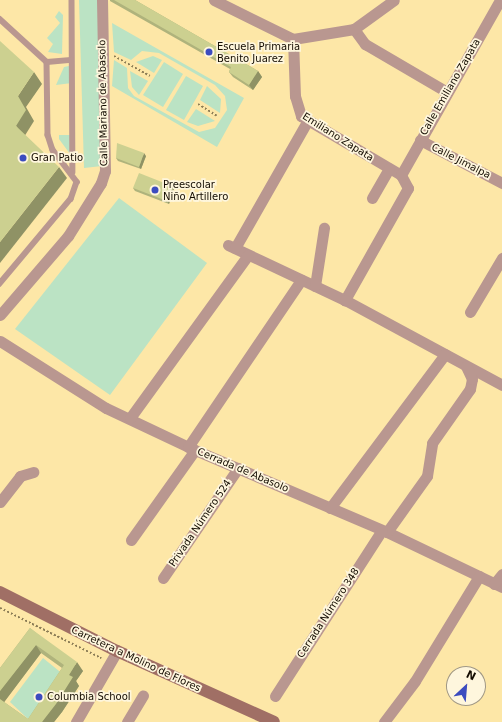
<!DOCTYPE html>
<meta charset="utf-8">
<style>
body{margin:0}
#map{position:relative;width:502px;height:722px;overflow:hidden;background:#fde7a7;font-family:"DejaVu Sans",sans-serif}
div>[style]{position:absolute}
.green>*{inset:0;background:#bbe3c4}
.path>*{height:2px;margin-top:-1px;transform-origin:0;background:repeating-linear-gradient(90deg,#8c7d56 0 2px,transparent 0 4px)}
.lane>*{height:5.5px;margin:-2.75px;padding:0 2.75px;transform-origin:2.75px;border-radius:2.75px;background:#b99790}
.street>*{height:11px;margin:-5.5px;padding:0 5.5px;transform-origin:5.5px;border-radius:5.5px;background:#b99790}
.secondary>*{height:12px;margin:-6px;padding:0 6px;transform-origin:6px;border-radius:6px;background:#a06f65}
.wall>*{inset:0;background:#afb37c}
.shaded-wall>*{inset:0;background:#8f9265}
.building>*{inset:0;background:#ccd090}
.dots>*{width:11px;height:11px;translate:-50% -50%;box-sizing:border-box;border:2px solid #fef6dd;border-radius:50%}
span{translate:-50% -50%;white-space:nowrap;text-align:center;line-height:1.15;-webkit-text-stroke:3.5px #fef6dd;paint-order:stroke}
.poi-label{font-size:10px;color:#130b00}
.left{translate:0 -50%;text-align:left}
.street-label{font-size:10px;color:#130b00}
.north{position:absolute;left:446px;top:666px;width:40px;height:40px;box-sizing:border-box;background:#fef6dd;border:1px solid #a09885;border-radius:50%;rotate:26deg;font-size:11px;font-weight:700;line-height:16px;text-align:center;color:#130b00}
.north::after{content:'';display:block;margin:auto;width:14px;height:18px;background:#3c4cbf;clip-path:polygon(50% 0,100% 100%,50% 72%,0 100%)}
</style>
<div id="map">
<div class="green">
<div style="clip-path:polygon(79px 0,100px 0,102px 166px,84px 168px)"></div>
<div style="clip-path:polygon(59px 11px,63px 15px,62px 54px,48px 52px,53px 44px,47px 38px,60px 23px,55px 17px)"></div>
<div style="clip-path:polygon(112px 23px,244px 98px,217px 147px,112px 86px,114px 60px,127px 68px,128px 88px,134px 96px,199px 132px,215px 128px,227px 110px,225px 96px,215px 85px,159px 53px,142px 51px,131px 60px,114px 52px)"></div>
<div style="clip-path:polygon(153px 56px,162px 60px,154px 73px,136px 62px)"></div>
<div style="clip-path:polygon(164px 62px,183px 74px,163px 107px,143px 95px)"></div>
<div style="clip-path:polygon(69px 66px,72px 83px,56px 85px,64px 67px)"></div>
<div style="clip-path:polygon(130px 71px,148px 81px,139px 95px,132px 87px)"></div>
<div style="clip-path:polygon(186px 76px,203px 86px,184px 120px,166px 110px)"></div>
<div style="clip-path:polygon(207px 86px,221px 99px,220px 113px,200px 100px)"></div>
<div style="clip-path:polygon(196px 109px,215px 121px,198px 126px,187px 122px)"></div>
<div style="clip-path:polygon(59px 135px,72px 135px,73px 158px,59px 139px)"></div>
<div style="clip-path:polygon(119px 198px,207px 263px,110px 395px,15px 329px)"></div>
<div style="clip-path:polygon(43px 658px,64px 675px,28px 719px,10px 702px)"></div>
</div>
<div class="path">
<div style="left:114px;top:56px;width:41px;rotate:29.1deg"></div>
<div style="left:198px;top:104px;width:22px;rotate:32deg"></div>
<div style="left:0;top:608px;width:113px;rotate:26.3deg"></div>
</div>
<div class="lane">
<div style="left:72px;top:0;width:172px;rotate:89.7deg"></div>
<div style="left:0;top:19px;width:64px;rotate:42.5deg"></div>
<div style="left:47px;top:62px;width:73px;rotate:89.2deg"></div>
<div style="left:48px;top:135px;width:16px;rotate:72deg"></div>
<div style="left:53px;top:150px;width:40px;rotate:53deg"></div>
<div style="left:77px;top:182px;width:18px;rotate:109deg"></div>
<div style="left:71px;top:199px;width:111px;rotate:129.9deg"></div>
<div style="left:47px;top:62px;width:24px;rotate:-5deg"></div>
</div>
<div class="street">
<div style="left:214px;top:0;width:88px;rotate:26.3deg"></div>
<div style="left:354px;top:29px;width:19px;rotate:54deg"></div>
<div style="left:365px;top:44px;width:95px;rotate:30.3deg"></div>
<div style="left:293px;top:39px;width:57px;rotate:88deg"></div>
<div style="left:295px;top:96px;width:21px;rotate:73deg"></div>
<div style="left:301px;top:116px;width:116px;rotate:30.5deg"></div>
<div style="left:401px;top:175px;width:15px;rotate:62deg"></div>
<div style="left:408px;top:188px;width:129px;rotate:119.4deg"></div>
<div style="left:293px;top:39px;width:62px;rotate:-9.3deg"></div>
<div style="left:354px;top:29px;width:49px;rotate:-35.9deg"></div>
<div style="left:420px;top:140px;width:93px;rotate:27.7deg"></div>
<div style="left:401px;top:175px;width:201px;rotate:-60.5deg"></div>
<div style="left:372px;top:198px;width:34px;rotate:-60deg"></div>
<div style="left:228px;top:245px;width:129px;rotate:25.2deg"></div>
<div style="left:345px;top:300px;width:179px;rotate:28.4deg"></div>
<div style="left:235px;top:248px;width:147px;rotate:-60.3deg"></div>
<div style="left:315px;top:286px;width:59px;rotate:-81.2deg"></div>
<div style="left:470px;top:312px;width:63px;rotate:-59.3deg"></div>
<div style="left:0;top:315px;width:104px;rotate:-49.3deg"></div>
<div style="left:68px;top:236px;width:62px;rotate:-58.1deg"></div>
<div style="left:101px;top:183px;width:13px;rotate:-72deg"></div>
<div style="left:105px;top:171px;width:171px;rotate:-91deg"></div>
<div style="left:0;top:341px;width:125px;rotate:32.3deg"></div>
<div style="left:106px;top:408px;width:98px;rotate:25.3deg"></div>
<div style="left:195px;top:450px;width:209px;rotate:23.1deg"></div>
<div style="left:387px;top:532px;width:127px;rotate:25.6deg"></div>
<div style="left:130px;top:418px;width:201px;rotate:-54.1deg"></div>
<div style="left:188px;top:447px;width:202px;rotate:-55.9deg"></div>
<div style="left:0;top:502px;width:33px;rotate:-52deg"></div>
<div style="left:20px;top:476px;width:14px;rotate:-17deg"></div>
<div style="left:330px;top:508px;width:192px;rotate:-53.2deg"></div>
<div style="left:387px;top:532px;width:69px;rotate:-54.5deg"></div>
<div style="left:427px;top:476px;width:33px;rotate:-81deg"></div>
<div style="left:432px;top:443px;width:66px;rotate:-54.9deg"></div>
<div style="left:470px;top:389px;width:10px;rotate:-79deg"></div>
<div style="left:472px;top:379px;width:14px;rotate:-115deg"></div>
<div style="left:131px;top:540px;width:110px;rotate:-54.6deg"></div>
<div style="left:163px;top:578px;width:133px;rotate:-55.7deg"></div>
<div style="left:494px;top:584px;width:13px;rotate:-51deg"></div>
<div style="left:275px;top:696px;width:197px;rotate:-57.2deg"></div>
<div style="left:76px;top:722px;width:82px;rotate:-60deg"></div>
<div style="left:127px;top:722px;width:31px;rotate:-59deg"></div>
<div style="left:384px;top:722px;width:51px;rotate:-52.9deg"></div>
<div style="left:415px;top:681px;width:123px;rotate:-58.6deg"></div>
</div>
<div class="secondary">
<div style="left:0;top:592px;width:131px;rotate:26.8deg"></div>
<div style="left:117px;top:651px;width:172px;rotate:24.3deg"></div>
</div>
<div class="wall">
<div style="clip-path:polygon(110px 0,135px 0,258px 71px,262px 77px,253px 90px,233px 77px,229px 72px,230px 69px,110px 1px)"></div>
<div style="clip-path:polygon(146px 156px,141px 169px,118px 161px,116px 158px)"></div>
<div style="clip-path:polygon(172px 186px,174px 189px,169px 204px,135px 191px,133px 188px)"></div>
<div style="clip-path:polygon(evenodd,30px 628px,83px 671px,76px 681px,79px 686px,62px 712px,54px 722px,0 722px,0 668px,30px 628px,41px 653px,62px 668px,28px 719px,4px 702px,41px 653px)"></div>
</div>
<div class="shaded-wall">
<div style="clip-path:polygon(258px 71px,262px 77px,253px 90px,249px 85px)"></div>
<div style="clip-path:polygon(34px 72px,42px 84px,26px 107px,34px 121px,24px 137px,16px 126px,18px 96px)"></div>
<div style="clip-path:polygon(144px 153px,146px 156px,141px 169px,139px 167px)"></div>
<div style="clip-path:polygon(59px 167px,67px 178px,0 263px,0 242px)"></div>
<div style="clip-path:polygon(172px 186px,174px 189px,169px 204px,167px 201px)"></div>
<div style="clip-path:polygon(36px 645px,41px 653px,2px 705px,0 702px,0 691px)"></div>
<div style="clip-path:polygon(77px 662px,83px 671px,76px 681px,79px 686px,62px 712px,54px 722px,42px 722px,69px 675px)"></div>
</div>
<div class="building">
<div style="clip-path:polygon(114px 0,135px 0,258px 71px,249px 85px,229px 72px,231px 67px)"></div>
<div style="clip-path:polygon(0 41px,34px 72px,18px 96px,26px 110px,16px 126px,59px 167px,0 242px)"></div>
<div style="clip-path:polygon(117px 143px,144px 153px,139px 167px,116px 158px)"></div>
<div style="clip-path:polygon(139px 173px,172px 186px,167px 201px,133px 188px)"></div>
<div style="clip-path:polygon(30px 628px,77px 662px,69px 675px,73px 677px,56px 704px,42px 722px,0 722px,0 699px,28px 719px,64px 665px,36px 645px,0 691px,0 668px)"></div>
</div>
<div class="dots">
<div style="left:209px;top:52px;background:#3c4cbf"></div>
<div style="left:23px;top:158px;background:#3c4cbf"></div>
<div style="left:155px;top:190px;background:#3c4cbf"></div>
<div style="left:39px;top:697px;background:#3c4cbf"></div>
</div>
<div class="poi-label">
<span class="left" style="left:217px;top:52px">Escuela Primaria<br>Benito Juarez</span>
<span class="left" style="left:31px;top:158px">Gran Patio</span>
<span class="left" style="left:163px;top:190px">Preescolar<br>Niño Artillero</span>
<span class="left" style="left:47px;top:697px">Columbia School</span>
</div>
<div class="street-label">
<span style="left:450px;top:87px;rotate:-60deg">Calle Emiliano Zapata</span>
<span style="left:103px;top:103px;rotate:-91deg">Calle Mariano de Abasolo</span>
<span style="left:338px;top:137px;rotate:32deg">Emiliano Zapata</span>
<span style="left:461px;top:161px;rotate:27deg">Calle Jimalpa</span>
<span style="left:243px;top:470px;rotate:23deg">Cerrada de Abasolo</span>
<span style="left:200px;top:523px;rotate:-56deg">Privada Número 524</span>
<span style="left:328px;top:613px;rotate:-57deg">Cerrada Número 348</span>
<span style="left:136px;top:659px;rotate:25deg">Carretera a Molino de Flores</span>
</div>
<div class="north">N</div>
</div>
